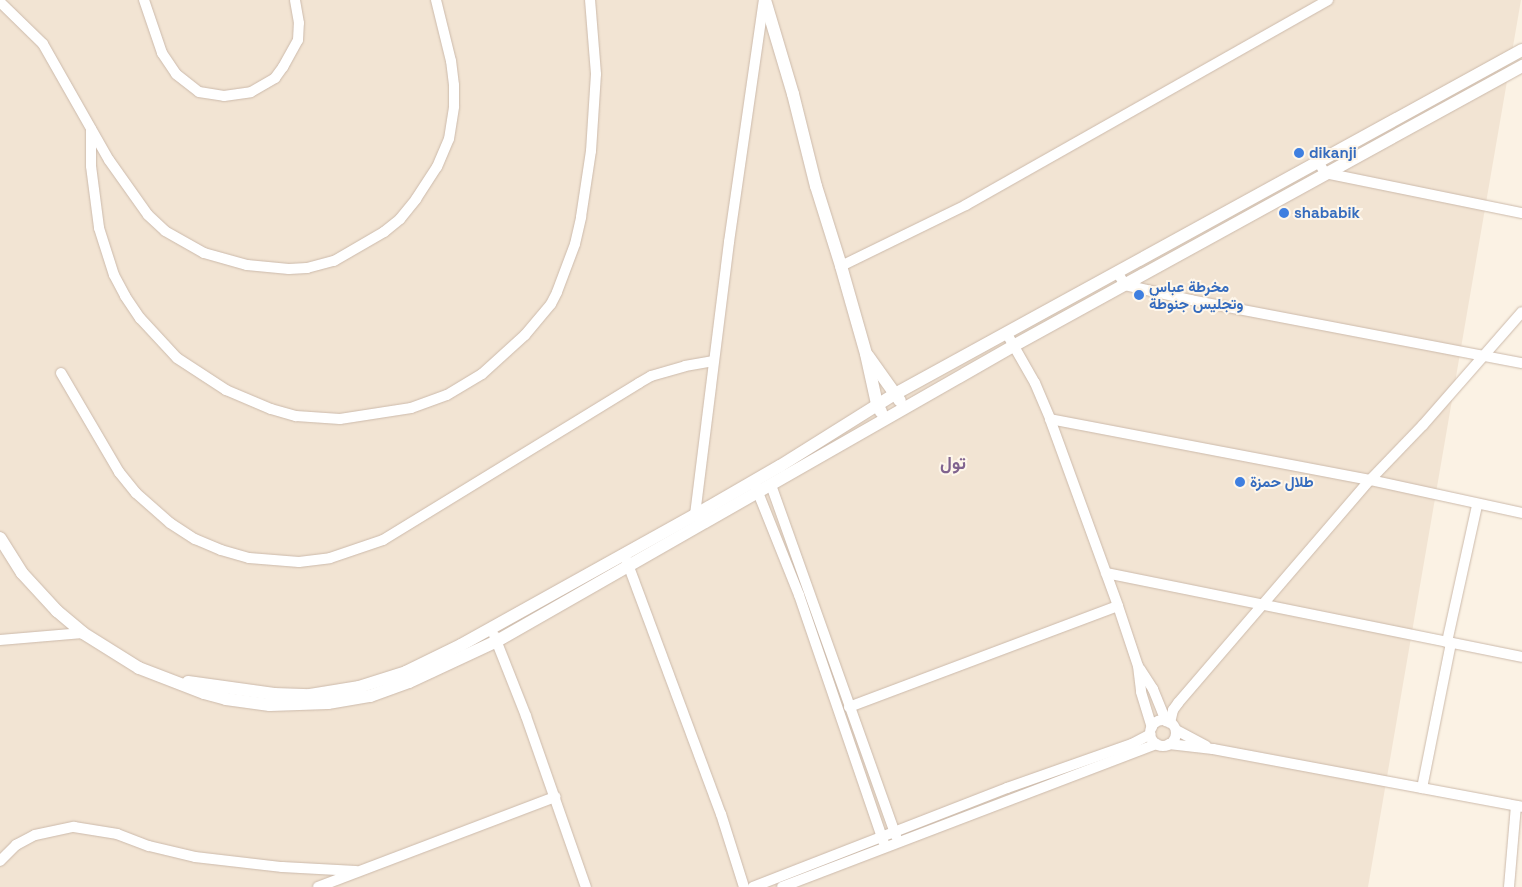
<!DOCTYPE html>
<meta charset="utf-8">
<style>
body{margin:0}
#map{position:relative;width:1522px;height:887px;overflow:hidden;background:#fbf2e4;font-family:"Space Grotesk",Vazirmatn,sans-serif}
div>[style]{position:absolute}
.residential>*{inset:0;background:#f2e4d3}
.roads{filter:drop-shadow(0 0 1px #ccbaab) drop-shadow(0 0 1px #ccbaab)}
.minor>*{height:10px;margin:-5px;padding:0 5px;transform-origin:5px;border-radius:5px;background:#fff}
.minor>.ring{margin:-5px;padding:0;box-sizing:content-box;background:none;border:10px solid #fff;border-radius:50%}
.tertiary>*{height:12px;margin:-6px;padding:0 6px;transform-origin:6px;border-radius:6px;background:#fff}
.dots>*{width:14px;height:14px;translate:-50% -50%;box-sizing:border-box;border:2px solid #fef6ea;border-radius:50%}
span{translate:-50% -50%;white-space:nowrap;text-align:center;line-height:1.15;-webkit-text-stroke:4px #fef6ea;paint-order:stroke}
.shop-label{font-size:15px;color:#366cbe;font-weight:700}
.left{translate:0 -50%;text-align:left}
.quarter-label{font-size:18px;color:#80638f;font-weight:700}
</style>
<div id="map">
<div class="residential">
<div style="clip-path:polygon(0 0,1521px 0,1368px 887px,0 887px)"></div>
</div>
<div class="roads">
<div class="minor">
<div style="left:144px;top:0;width:56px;rotate:71.2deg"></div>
<div style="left:162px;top:53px;width:25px;rotate:56deg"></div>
<div style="left:176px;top:74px;width:29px;rotate:38deg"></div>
<div style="left:199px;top:92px;width:25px;rotate:9deg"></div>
<div style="left:224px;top:96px;width:27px;rotate:-8deg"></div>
<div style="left:251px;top:92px;width:28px;rotate:-30deg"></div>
<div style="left:275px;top:78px;width:14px;rotate:-54deg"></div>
<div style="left:283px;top:67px;width:31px;rotate:-61deg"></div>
<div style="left:298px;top:40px;width:17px;rotate:-87deg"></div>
<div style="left:299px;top:23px;width:23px;rotate:-100deg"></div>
<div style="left:0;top:2px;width:60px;rotate:44.3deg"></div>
<div style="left:43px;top:44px;width:133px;rotate:60.4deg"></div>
<div style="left:109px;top:160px;width:67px;rotate:54.7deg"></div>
<div style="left:148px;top:215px;width:23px;rotate:43deg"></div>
<div style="left:165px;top:231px;width:45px;rotate:29.4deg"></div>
<div style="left:204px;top:253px;width:45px;rotate:15.6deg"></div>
<div style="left:247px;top:265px;width:42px;rotate:5.4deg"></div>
<div style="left:289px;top:269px;width:18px;rotate:-3deg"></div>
<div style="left:307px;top:268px;width:28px;rotate:-15deg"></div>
<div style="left:334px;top:261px;width:58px;rotate:-30.1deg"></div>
<div style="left:384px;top:232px;width:21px;rotate:-39deg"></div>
<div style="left:400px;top:219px;width:26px;rotate:-51deg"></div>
<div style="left:416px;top:199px;width:38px;rotate:-57deg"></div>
<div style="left:437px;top:167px;width:30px;rotate:-67deg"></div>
<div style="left:449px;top:139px;width:33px;rotate:-81deg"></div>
<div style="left:454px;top:106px;width:21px;rotate:-90deg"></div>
<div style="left:454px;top:85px;width:24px;rotate:-97deg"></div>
<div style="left:451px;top:61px;width:63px;rotate:-103.8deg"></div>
<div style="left:91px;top:129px;width:37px;rotate:90deg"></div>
<div style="left:91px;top:166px;width:63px;rotate:82.6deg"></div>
<div style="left:99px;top:228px;width:49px;rotate:72.3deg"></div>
<div style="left:114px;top:275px;width:24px;rotate:62deg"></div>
<div style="left:125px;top:296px;width:27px;rotate:56deg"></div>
<div style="left:140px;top:318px;width:54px;rotate:47.2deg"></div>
<div style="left:177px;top:358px;width:59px;rotate:33.1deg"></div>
<div style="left:226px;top:390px;width:49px;rotate:22.9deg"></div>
<div style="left:271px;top:409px;width:26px;rotate:16deg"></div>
<div style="left:296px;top:416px;width:44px;rotate:3.9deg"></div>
<div style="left:340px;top:419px;width:72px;rotate:-8.8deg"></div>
<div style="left:411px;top:408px;width:38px;rotate:-20deg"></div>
<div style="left:447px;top:395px;width:41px;rotate:-31deg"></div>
<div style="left:482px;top:374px;width:58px;rotate:-42.2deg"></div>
<div style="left:525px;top:335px;width:40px;rotate:-50deg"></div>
<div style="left:551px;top:304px;width:13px;rotate:-63deg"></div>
<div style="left:557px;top:292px;width:51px;rotate:-69.4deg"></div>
<div style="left:575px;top:244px;width:28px;rotate:-77deg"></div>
<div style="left:581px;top:217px;width:67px;rotate:-81.4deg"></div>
<div style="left:591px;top:151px;width:77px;rotate:-86.3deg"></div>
<div style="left:596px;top:74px;width:74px;rotate:-94.6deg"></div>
<div style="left:1319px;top:163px;width:12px;rotate:59deg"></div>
<div style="left:1325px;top:173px;width:201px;rotate:11.5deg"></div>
<div style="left:841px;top:266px;width:139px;rotate:-26deg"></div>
<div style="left:966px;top:205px;width:416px;rotate:-29.5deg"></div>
<div style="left:1117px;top:272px;width:15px;rotate:58deg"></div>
<div style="left:1125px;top:285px;width:68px;rotate:12.8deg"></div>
<div style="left:1191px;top:300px;width:337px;rotate:10.8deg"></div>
<div style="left:1007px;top:334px;width:56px;rotate:60.3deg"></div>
<div style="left:1035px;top:383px;width:39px;rotate:67deg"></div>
<div style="left:1050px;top:419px;width:199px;rotate:70deg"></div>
<div style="left:1118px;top:606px;width:63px;rotate:71.6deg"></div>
<div style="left:1138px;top:666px;width:26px;rotate:83deg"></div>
<div style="left:1141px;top:692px;width:37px;rotate:73deg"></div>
<div style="left:61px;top:373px;width:115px;rotate:59.6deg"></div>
<div style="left:119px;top:472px;width:27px;rotate:51deg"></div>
<div style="left:136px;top:493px;width:45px;rotate:41.4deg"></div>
<div style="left:170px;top:523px;width:30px;rotate:33deg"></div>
<div style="left:195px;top:539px;width:28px;rotate:23deg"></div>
<div style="left:221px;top:550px;width:29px;rotate:16deg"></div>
<div style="left:249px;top:558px;width:50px;rotate:4.6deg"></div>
<div style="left:299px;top:562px;width:31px;rotate:-7deg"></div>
<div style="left:330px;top:558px;width:56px;rotate:-18.8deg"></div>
<div style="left:383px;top:540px;width:300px;rotate:-31.5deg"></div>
<div style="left:639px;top:383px;width:14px;rotate:-30deg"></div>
<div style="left:651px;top:376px;width:35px;rotate:-16deg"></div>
<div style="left:685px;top:366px;width:29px;rotate:-10deg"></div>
<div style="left:1050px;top:419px;width:326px;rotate:10.8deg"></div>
<div style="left:1370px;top:480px;width:156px;rotate:12.2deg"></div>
<div style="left:755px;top:485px;width:118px;rotate:68.2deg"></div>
<div style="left:799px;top:595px;width:262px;rotate:71.1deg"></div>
<div style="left:771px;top:485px;width:373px;rotate:70.4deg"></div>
<div style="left:695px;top:515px;width:275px;rotate:-82.9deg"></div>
<div style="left:729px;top:242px;width:245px;rotate:-81.8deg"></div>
<div style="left:626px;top:559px;width:272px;rotate:69.6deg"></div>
<div style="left:721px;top:814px;width:77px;rotate:72.5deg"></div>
<div style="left:1106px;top:573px;width:424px;rotate:11.4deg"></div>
<div style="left:494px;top:635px;width:87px;rotate:68.4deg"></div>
<div style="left:526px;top:716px;width:181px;rotate:70.7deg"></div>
<div style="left:0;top:640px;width:83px;rotate:-4.8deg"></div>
<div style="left:1447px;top:642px;width:140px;rotate:-77.6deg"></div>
<div style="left:1140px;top:669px;width:24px;rotate:57deg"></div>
<div style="left:1153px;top:689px;width:35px;rotate:68deg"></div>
<div style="left:849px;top:707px;width:287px;rotate:-20.6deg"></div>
<div class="ring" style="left:1150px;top:720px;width:16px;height:16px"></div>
<div style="left:1170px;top:723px;width:13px;rotate:-77deg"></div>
<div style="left:1173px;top:710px;width:9px;rotate:-54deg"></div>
<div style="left:1178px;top:703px;width:294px;rotate:-49.3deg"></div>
<div style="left:1370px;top:480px;width:76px;rotate:-46.1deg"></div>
<div style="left:1423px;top:425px;width:150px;rotate:-48.8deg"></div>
<div style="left:1176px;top:730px;width:34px;rotate:28deg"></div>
<div style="left:1169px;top:744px;width:44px;rotate:6.5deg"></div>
<div style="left:1213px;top:749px;width:314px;rotate:10.6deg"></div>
<div style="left:1422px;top:788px;width:148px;rotate:-78.7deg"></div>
<div style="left:0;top:861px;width:23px;rotate:-45deg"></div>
<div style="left:16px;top:845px;width:21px;rotate:-28deg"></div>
<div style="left:35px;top:835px;width:40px;rotate:-12deg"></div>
<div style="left:74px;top:827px;width:44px;rotate:9.2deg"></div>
<div style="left:117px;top:834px;width:34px;rotate:21deg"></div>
<div style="left:149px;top:846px;width:47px;rotate:13.4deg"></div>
<div style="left:195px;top:857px;width:88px;rotate:6.6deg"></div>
<div style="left:282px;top:867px;width:74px;rotate:3.1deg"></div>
<div style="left:318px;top:887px;width:254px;rotate:-20.8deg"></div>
<div style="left:753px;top:887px;width:273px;rotate:-21.3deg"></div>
<div style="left:1007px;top:788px;width:133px;rotate:-19.4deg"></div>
<div style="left:1132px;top:744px;width:21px;rotate:-28deg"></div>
<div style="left:782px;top:887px;width:401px;rotate:-20.9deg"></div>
<div style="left:1509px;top:887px;width:81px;rotate:-85.1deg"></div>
</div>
<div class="tertiary">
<div style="left:765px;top:0;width:98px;rotate:73.4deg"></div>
<div style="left:793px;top:94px;width:95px;rotate:76deg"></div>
<div style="left:816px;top:186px;width:84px;rotate:72.6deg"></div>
<div style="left:841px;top:266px;width:91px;rotate:74.1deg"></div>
<div style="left:866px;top:354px;width:51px;rotate:77.6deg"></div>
<div style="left:877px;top:404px;width:9px;rotate:63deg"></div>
<div style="left:868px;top:356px;width:55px;rotate:54.6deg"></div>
<div style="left:0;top:538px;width:41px;rotate:57.8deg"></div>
<div style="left:22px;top:573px;width:52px;rotate:47.4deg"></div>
<div style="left:57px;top:611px;width:34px;rotate:40deg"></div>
<div style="left:83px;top:633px;width:66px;rotate:32deg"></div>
<div style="left:139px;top:668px;width:70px;rotate:21deg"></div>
<div style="left:204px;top:693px;width:23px;rotate:15deg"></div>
<div style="left:226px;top:699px;width:44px;rotate:7.8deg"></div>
<div style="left:270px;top:705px;width:58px;rotate:-2deg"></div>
<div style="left:328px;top:703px;width:43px;rotate:-9.5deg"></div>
<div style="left:370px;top:696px;width:41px;rotate:-19.7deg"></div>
<div style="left:409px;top:682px;width:97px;rotate:-25deg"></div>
<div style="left:497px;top:641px;width:597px;rotate:-29.74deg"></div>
<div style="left:1015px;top:345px;width:579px;rotate:-28.82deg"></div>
<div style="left:188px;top:682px;width:87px;rotate:7.9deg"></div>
<div style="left:274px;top:694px;width:36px;rotate:2deg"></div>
<div style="left:310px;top:695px;width:50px;rotate:-9.3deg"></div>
<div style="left:359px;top:687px;width:49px;rotate:-17.7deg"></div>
<div style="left:406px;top:672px;width:61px;rotate:-26.1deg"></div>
<div style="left:461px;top:645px;width:268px;rotate:-29.1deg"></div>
<div style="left:695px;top:515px;width:98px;rotate:-30deg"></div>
<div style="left:780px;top:466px;width:136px;rotate:-32.1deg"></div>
<div style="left:895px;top:394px;width:715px;rotate:-28.75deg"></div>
</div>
</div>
<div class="dots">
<div style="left:1299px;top:153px;background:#3f7fe0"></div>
<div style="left:1284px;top:213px;background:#3f7fe0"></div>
<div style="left:1139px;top:295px;background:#3f7fe0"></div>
<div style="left:1240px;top:482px;background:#3f7fe0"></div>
</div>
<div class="shop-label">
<span class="left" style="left:1309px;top:153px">dikanji</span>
<span class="left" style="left:1294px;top:213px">shababik</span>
<span class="left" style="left:1149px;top:295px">مخرطة عباس<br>وتجليس جنوطة</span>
<span class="left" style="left:1250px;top:482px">طلال حمزة</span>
</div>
<div class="quarter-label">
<span style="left:953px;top:463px">تول</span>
</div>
</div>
